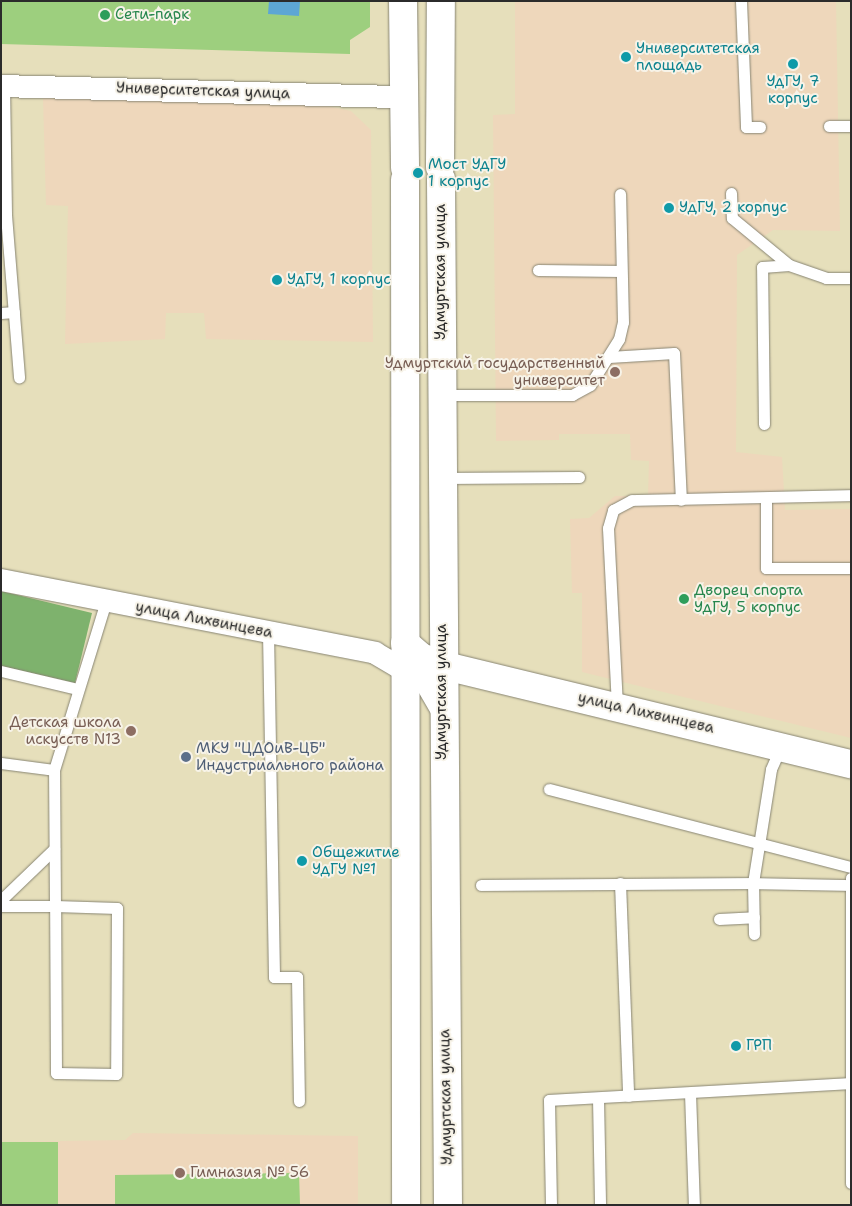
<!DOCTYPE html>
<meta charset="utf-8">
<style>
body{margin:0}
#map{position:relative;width:852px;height:1206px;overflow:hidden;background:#e6dfbb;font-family:"Shantell Sans",sans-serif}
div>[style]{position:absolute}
.built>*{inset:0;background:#eed7bb}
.green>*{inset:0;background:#9dcf7e}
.forest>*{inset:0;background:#7eb26d}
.water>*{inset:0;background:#5da6d4}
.roads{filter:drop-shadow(0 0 1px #888573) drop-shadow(0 0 1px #888573)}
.service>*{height:11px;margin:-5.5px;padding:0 5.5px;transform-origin:5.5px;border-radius:5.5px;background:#fff}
.minor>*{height:22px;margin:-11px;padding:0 11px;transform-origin:11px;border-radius:11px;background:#fff}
.tertiary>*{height:28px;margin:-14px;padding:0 14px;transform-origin:14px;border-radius:14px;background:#fff}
.primary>*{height:28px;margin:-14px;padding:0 14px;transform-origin:14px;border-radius:14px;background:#fff}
.dots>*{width:14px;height:14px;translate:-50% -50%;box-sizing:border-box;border:2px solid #f7f3e8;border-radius:50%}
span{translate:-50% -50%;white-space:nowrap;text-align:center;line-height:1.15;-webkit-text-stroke:4px #f7f3e8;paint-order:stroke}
.leisure-label{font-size:15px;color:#27864d}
.left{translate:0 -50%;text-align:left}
.culture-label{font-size:15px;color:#0d838f}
.street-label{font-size:15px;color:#2b2b2b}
.education-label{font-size:15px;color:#785e54}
.right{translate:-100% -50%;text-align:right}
.service-label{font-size:15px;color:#4e5e75}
.frame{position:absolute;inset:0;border:2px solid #2b2b2b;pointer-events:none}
</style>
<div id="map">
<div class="built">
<div style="clip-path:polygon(515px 1px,836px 1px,840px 231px,773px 230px,737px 255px,736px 452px,782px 457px,785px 510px,851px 509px,851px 738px,582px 672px,582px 593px,572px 593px,570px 519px,589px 518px,615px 496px,648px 496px,649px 461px,631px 460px,630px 434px,559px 434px,559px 440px,496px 441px,493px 115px,515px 114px)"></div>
<div style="clip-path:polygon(43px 98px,322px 105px,351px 111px,371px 130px,373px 342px,206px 339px,204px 313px,166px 313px,165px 339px,65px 344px,68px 206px,46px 205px)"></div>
<div style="clip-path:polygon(133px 1133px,358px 1136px,358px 1205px,1px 1205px,1px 1142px,125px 1140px)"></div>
</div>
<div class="green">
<div style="clip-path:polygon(1px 1px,370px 1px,370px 27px,350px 40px,350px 54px,1px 44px)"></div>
<div style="clip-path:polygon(1px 1142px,58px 1142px,58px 1205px,1px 1205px)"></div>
<div style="clip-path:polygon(299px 1173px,300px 1205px,115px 1205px,115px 1175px)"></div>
</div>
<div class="forest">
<div style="clip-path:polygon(1px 591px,92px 613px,75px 683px,1px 666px)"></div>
</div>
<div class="water">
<div style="clip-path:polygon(269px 1px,300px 1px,299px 16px,268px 14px)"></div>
</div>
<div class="roads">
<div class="service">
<div style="left:741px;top:1px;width:126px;rotate:87.7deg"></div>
<div style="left:746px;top:127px;width:14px"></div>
<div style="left:4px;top:86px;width:129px;rotate:89.1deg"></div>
<div style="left:6px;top:215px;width:163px;rotate:85.4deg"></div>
<div style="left:829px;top:126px;width:22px"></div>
<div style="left:731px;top:193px;width:25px;rotate:88deg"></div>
<div style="left:732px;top:218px;width:74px;rotate:39.5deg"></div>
<div style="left:538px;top:270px;width:83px;rotate:0.7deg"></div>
<div style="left:1px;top:313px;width:13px;rotate:-4deg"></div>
<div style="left:609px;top:357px;width:65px;rotate:-3.5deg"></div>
<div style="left:674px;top:353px;width:147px;rotate:87.3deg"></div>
<div style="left:442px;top:395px;width:130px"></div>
<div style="left:572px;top:395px;width:21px;rotate:-29deg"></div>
<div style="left:590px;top:385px;width:54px;rotate:-57.8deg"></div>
<div style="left:619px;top:339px;width:17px;rotate:-77deg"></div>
<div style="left:623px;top:322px;width:128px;rotate:-91.3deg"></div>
<div style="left:764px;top:424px;width:157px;rotate:-90.7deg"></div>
<div style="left:762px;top:267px;width:27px;rotate:-4deg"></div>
<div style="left:789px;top:265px;width:39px;rotate:19deg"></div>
<div style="left:826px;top:278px;width:25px"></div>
<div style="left:443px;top:478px;width:136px;rotate:-0.4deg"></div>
<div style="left:766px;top:498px;width:70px;rotate:90deg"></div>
<div style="left:766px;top:568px;width:85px"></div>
<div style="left:268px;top:632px;width:345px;rotate:89deg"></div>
<div style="left:274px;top:977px;width:23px"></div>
<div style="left:297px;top:977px;width:124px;rotate:89.1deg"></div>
<div style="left:1px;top:671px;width:79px;rotate:13.2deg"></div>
<div style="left:617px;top:706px;width:178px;rotate:-92.9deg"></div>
<div style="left:608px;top:528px;width:19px;rotate:-74deg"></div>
<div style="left:613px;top:510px;width:21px;rotate:-28deg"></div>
<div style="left:632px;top:500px;width:219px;rotate:-1.3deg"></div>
<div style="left:1px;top:763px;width:53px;rotate:7.5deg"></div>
<div style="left:549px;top:789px;width:312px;rotate:14.5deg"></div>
<div style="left:851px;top:878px;width:305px;rotate:90deg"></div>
<div style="left:620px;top:883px;width:213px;rotate:87.8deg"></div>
<div style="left:481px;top:885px;width:272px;rotate:-0.4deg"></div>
<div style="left:753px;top:883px;width:115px;rotate:-81deg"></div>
<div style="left:771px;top:769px;width:24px;rotate:-66deg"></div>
<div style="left:1px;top:900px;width:74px;rotate:-43.9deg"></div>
<div style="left:1px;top:906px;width:54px"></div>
<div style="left:55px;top:906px;width:62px;rotate:1.8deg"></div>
<div style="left:117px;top:908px;width:166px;rotate:90.3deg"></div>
<div style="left:116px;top:1074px;width:60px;rotate:-179deg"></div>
<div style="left:56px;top:1073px;width:167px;rotate:-90.3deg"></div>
<div style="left:55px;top:906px;width:136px;rotate:-90.4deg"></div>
<div style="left:54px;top:770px;width:177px;rotate:-72.9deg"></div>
<div style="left:719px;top:919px;width:35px;rotate:-3deg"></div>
<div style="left:754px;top:934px;width:51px;rotate:-91.1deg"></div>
<div style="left:753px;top:883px;width:96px;rotate:1.2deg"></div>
<div style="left:690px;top:1093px;width:112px;rotate:88deg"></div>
<div style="left:598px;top:1098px;width:107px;rotate:88.9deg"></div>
<div style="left:551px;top:1205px;width:105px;rotate:-91.1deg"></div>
<div style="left:549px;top:1100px;width:302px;rotate:-3.2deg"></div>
</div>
<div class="minor">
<div style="left:1px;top:86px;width:403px;rotate:1.6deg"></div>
<div style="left:1px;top:580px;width:381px;rotate:11deg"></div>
<div style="left:375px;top:653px;width:59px;rotate:30.5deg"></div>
<div style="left:426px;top:683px;width:32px;rotate:60deg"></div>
</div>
<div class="tertiary">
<div style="left:405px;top:643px;width:21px;rotate:41deg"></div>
<div style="left:421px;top:657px;width:22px;rotate:22deg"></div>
<div style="left:441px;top:665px;width:422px;rotate:13.6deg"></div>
</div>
<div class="primary">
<div style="left:403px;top:1px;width:167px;rotate:89.3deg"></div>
<div style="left:440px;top:167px;width:166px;rotate:-89.7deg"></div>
<div style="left:441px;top:179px;width:1026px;rotate:89.61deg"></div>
<div style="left:405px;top:180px;width:1025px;rotate:89.94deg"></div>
</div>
</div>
<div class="dots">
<div style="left:105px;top:15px;background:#2e9e5b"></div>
<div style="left:626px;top:57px;background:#0f9aa8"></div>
<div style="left:793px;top:64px;background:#0f9aa8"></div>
<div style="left:418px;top:173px;background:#0f9aa8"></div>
<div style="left:669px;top:208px;background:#0f9aa8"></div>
<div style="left:277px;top:280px;background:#0f9aa8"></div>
<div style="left:615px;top:372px;background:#8d6e63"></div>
<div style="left:684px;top:599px;background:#2e9e5b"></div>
<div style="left:131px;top:731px;background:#8d6e63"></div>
<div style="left:186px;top:757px;background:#5c6f8a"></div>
<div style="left:302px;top:861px;background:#0f9aa8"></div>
<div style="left:736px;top:1046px;background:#0f9aa8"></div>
<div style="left:180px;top:1173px;background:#8d6e63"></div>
</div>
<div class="leisure-label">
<span class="left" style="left:115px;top:15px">Сети-парк</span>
<span class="left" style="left:694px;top:599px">Дворец спорта<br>УдГУ, 5 корпус</span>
</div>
<div class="culture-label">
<span class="left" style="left:636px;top:57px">Университетская<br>площадь</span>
<span style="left:793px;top:90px">УдГУ, 7<br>корпус</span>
<span class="left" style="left:428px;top:173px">Мост УдГУ<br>1 корпус</span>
<span class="left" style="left:679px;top:208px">УдГУ, 2 корпус</span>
<span class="left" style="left:287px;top:280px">УдГУ, 1 корпус</span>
<span class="left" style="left:312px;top:861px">Общежитие<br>УдГУ №1</span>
<span class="left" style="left:746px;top:1046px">ГРП</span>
</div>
<div class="street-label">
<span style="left:203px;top:91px;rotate:2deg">Университетская улица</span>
<span style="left:441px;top:272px;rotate:-90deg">Удмуртская улица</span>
<span style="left:204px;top:620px;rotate:11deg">улица Лихвинцева</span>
<span style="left:442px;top:692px;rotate:-90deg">Удмуртская улица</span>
<span style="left:646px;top:713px;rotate:13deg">улица Лихвинцева</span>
<span style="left:446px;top:1097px;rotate:-91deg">Удмуртская улица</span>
</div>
<div class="education-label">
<span class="right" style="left:605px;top:372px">Удмуртский государственный<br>университет</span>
<span class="right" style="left:121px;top:731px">Детская школа<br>искусств N13</span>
<span class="left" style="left:190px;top:1173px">Гимназия № 56</span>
</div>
<div class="service-label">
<span class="left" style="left:196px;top:757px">МКУ "ЦДОиВ-ЦБ"<br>Индустриального района</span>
</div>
<div class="frame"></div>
</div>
